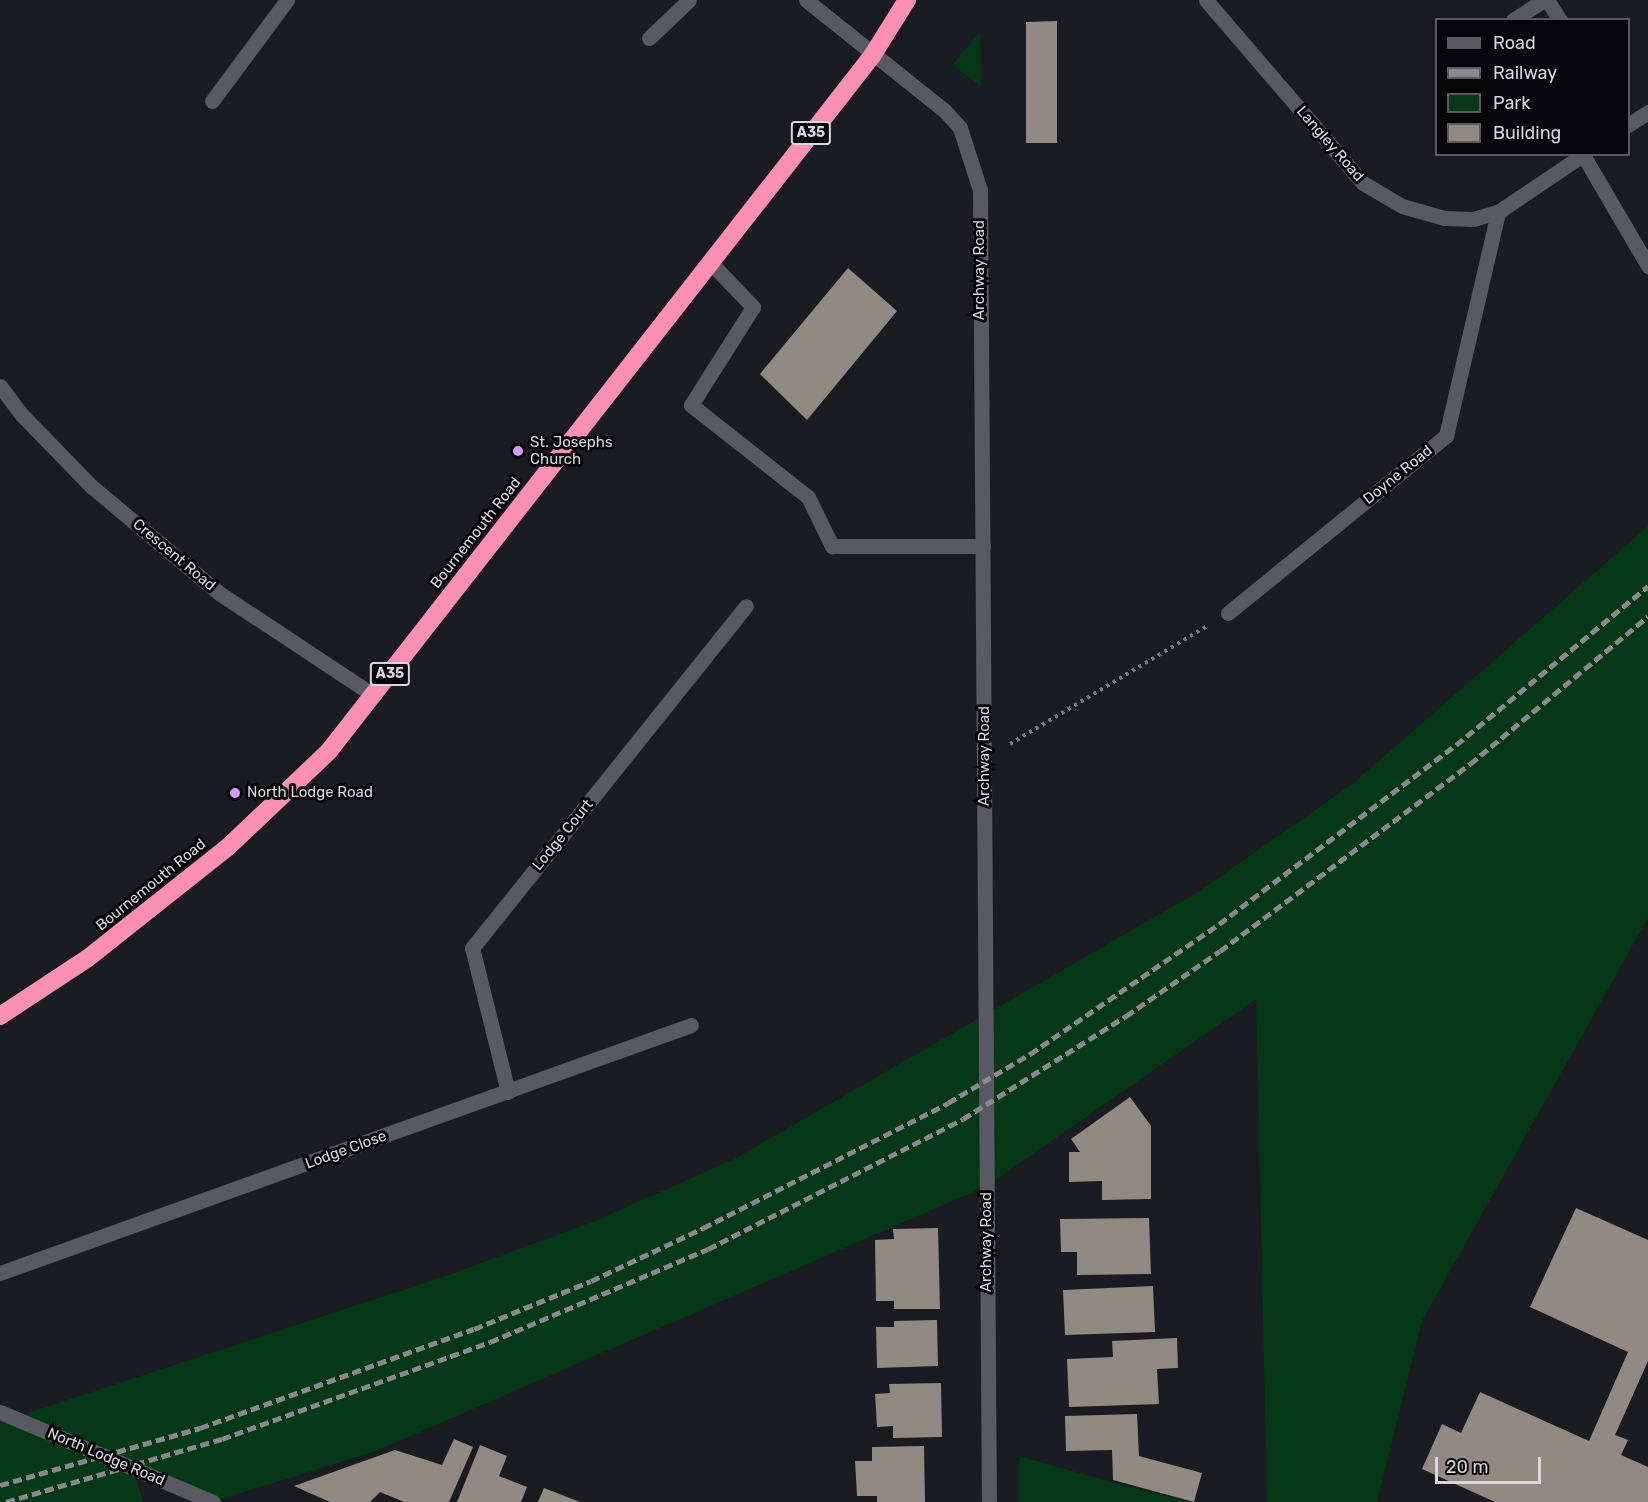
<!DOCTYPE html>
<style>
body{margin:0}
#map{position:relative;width:1648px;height:1502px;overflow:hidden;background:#1b1b22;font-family:Rubik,sans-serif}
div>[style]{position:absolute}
.green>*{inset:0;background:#043816}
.building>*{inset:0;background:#908a82}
.path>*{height:4px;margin-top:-2px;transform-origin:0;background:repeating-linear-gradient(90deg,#78787e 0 3px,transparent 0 7.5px)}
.minor>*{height:15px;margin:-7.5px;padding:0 7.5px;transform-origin:7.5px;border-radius:7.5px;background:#585961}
.highway>*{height:18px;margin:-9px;padding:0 9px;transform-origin:9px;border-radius:9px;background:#fc90b4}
.rail>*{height:4.5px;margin-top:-2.25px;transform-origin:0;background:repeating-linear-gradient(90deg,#88888e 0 9px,transparent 0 13.5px)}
.dots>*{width:16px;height:16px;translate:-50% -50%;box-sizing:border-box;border:3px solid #060609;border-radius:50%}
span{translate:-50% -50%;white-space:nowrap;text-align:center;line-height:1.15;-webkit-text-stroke:6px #060609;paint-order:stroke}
.shield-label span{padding:2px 4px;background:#060609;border:2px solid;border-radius:4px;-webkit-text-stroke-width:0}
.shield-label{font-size:14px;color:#d7d7dc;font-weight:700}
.street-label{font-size:15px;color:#d7d7dc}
.poi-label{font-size:15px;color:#d7d7dc}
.left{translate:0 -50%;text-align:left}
.legend{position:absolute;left:1435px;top:18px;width:195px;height:138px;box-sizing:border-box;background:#060609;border:2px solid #5a5a5d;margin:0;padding:8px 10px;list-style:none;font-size:18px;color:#d7d7dc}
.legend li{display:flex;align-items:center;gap:12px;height:30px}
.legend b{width:30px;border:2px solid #5a5a5d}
.scale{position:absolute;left:1435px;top:1457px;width:106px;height:27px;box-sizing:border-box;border:3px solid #d7d7dc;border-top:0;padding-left:8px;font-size:18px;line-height:21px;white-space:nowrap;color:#d7d7dc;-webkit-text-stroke:4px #060609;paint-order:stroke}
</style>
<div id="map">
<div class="green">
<div style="clip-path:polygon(980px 32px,981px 86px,952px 65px)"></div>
<div style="clip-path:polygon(1648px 526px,1648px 918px,1422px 1321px,1377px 1502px,1267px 1502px,1256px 999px,987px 1186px,376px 1451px,212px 1502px,133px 1468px,143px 1502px,0 1502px,0 1422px,443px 1277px,595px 1221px,736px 1158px,1198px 892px,1351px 785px)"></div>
<div style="clip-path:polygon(1019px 1456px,1112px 1482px,1189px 1502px,1019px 1502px)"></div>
</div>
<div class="building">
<div style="clip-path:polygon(1057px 21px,1057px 143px,1026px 143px,1026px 22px)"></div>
<div style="clip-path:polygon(848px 268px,897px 311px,807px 420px,760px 374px)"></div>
<div style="clip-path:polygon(1130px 1097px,1151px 1126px,1151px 1199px,1102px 1200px,1102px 1181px,1069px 1182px,1069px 1152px,1080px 1152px,1071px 1139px)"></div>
<div style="clip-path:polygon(1576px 1208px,1648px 1240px,1648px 1361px,1615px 1435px,1628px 1440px,1621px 1455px,1648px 1467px,1648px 1502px,1495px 1502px,1422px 1469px,1442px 1424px,1461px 1433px,1480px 1392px,1589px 1441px,1628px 1352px,1530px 1307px)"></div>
<div style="clip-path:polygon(1149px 1218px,1151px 1274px,1077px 1275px,1077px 1252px,1061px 1252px,1060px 1219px)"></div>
<div style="clip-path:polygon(938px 1228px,940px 1309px,894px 1309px,894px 1301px,876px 1301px,875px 1240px,894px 1239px,893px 1229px)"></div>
<div style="clip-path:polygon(1153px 1286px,1155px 1332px,1065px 1335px,1063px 1290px)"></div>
<div style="clip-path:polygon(937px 1320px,938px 1366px,877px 1368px,876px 1327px,894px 1327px,894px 1321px)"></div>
<div style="clip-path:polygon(1177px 1338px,1178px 1368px,1157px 1369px,1159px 1404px,1069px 1407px,1067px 1359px,1113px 1357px,1112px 1341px)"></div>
<div style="clip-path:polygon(941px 1383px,942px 1437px,893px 1438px,893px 1426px,877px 1427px,875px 1394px,890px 1393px,889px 1384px)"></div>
<div style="clip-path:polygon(1137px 1414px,1139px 1456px,1202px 1473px,1194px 1502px,1113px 1480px,1112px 1450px,1066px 1451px,1065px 1416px)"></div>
<div style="clip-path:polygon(454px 1439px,473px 1447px,449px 1502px,404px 1502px,380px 1492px,370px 1502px,330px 1502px,294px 1486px,395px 1450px,442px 1465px)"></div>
<div style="clip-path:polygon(480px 1445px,507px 1456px,499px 1476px,527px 1487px,521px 1502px,457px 1502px)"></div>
<div style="clip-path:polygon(924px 1446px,925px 1502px,877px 1502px,877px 1496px,857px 1496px,855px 1461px,872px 1461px,872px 1447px)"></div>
<div style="clip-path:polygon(544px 1488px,580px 1502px,538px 1502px)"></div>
</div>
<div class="path">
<div style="left:1010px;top:744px;width:230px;rotate:-30.9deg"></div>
</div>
<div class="minor">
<div style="left:806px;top:0;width:176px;rotate:38.6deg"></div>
<div style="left:944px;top:110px;width:24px;rotate:48deg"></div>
<div style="left:960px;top:128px;width:65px;rotate:72.1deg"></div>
<div style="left:980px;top:190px;width:1312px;rotate:89.61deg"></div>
<div style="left:1206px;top:0;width:241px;rotate:49.4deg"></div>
<div style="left:1363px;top:183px;width:45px;rotate:30.5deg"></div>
<div style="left:1402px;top:206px;width:44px;rotate:15.9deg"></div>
<div style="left:1444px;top:218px;width:29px;rotate:2deg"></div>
<div style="left:1473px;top:219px;width:26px;rotate:-16deg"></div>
<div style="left:1498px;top:212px;width:104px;rotate:-34deg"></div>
<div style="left:1547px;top:0;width:24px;rotate:57deg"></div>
<div style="left:1513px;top:20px;width:37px;rotate:-33deg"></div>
<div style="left:649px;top:38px;width:55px;rotate:-43.5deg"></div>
<div style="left:212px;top:101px;width:126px;rotate:-53.4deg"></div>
<div style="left:1628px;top:125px;width:24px;rotate:-33deg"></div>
<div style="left:1583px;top:155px;width:129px;rotate:59.6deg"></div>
<div style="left:711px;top:263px;width:61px;rotate:46.3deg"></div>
<div style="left:753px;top:307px;width:116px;rotate:122.3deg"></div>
<div style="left:691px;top:405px;width:149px;rotate:38.2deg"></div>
<div style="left:808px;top:497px;width:55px;rotate:63.9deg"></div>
<div style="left:832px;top:546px;width:151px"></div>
<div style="left:0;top:386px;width:36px;rotate:53deg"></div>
<div style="left:22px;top:415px;width:99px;rotate:45.8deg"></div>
<div style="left:91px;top:486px;width:167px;rotate:39.9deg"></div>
<div style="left:219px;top:593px;width:185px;rotate:33.5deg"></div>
<div style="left:1228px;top:613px;width:281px;rotate:-39.1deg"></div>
<div style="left:1446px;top:436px;width:230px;rotate:-76.9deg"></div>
<div style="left:508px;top:1092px;width:148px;rotate:-104deg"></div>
<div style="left:472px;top:948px;width:438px;rotate:-51.3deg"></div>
<div style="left:0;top:1273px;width:734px;rotate:-19.74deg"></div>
<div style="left:0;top:1412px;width:231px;rotate:22.9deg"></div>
</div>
<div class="highway">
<div style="left:0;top:1016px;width:105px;rotate:-33.4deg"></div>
<div style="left:88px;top:958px;width:179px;rotate:-38.4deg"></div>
<div style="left:228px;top:847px;width:139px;rotate:-43.5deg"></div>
<div style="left:329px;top:751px;width:882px;rotate:-52deg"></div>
<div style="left:872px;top:56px;width:66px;rotate:-58deg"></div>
</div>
<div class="rail">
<div style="left:0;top:1485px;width:208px;rotate:-15.9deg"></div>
<div style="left:200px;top:1428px;width:291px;rotate:-19.9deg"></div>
<div style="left:474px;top:1329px;width:126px;rotate:-22.3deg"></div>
<div style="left:591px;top:1281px;width:124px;rotate:-25.3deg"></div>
<div style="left:703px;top:1228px;width:275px;rotate:-27deg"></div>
<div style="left:948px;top:1103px;width:96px;rotate:-30.9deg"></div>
<div style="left:1030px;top:1054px;width:229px;rotate:-34.5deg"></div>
<div style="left:1219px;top:924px;width:297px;rotate:-37.1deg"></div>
<div style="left:1456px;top:745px;width:249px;rotate:-39.6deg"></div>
<div style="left:6px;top:1502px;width:225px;rotate:-16.3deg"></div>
<div style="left:222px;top:1439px;width:285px;rotate:-19.9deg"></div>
<div style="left:490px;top:1342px;width:237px;rotate:-23.1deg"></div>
<div style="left:708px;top:1249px;width:286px;rotate:-27deg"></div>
<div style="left:963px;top:1119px;width:193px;rotate:-32.3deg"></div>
<div style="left:1126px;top:1016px;width:114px;rotate:-34.7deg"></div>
<div style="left:1220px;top:951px;width:312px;rotate:-36.8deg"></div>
<div style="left:1470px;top:764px;width:231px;rotate:-39.7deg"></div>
</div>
<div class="dots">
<div style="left:518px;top:451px;background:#d89af8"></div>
<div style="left:235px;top:793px;background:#d89af8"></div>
</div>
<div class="shield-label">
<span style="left:811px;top:133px">A35</span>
<span style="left:390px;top:674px">A35</span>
</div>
<div class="street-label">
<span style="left:1330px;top:144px;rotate:49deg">Langley Road</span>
<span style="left:980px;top:270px;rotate:-90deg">Archway Road</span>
<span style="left:1398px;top:475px;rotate:-39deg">Doyne Road</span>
<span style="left:476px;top:533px;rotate:-52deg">Bournemouth Road</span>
<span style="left:174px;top:555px;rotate:40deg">Crescent Road</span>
<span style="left:985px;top:756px;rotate:-90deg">Archway Road</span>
<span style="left:563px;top:835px;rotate:-51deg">Lodge Court</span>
<span style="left:151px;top:885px;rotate:-39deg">Bournemouth Road</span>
<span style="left:346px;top:1150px;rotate:-20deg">Lodge Close</span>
<span style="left:987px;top:1242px;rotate:-90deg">Archway Road</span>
<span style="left:106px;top:1457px;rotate:23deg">North Lodge Road</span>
</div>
<div class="poi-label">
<span class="left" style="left:530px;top:451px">St. Josephs<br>Church</span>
<span class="left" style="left:247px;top:793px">North Lodge Road</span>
</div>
<ul class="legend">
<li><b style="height:8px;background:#585961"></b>Road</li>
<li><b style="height:8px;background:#88888e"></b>Railway</li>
<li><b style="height:16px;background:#043816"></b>Park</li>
<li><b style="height:16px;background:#908a82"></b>Building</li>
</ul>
<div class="scale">20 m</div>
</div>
